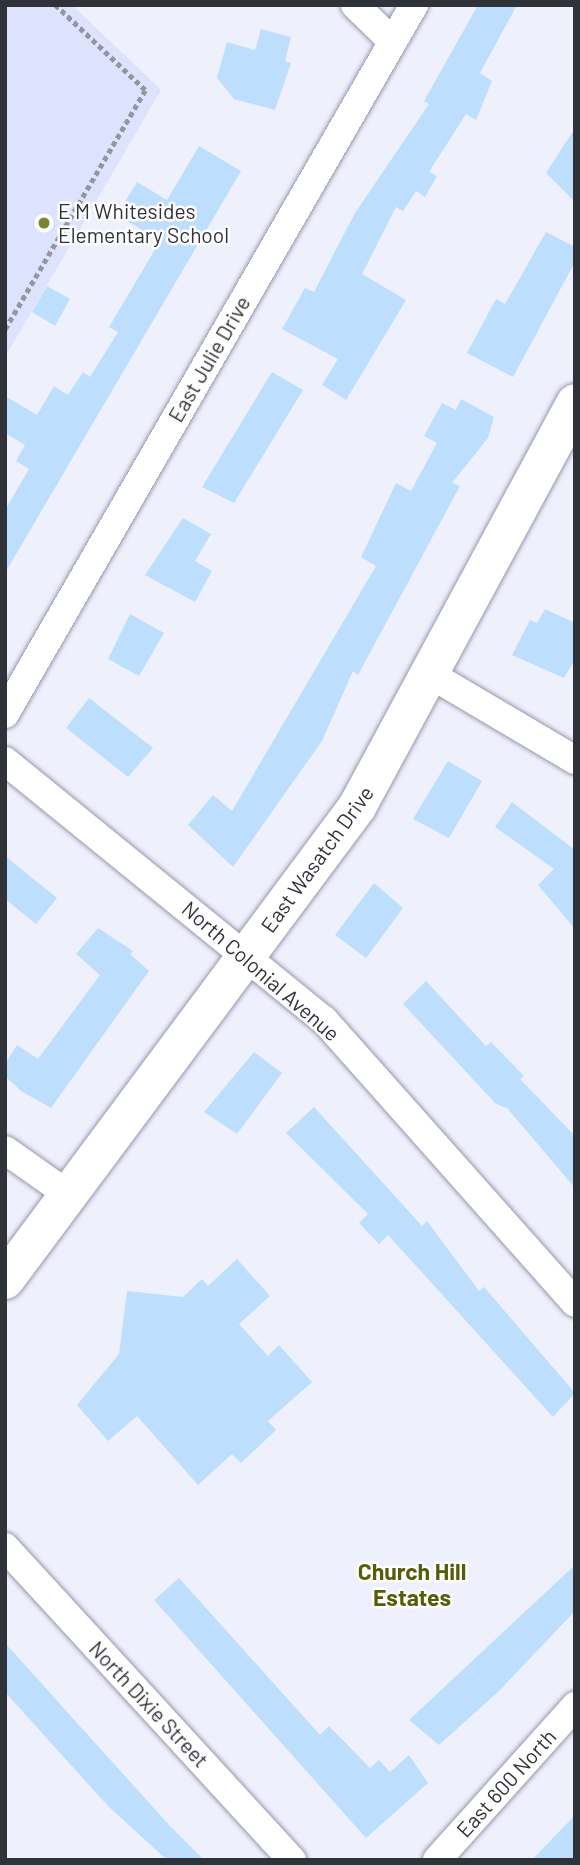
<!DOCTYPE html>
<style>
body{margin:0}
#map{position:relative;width:580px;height:1865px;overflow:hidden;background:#eef0fc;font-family:Barlow,sans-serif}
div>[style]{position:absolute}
.built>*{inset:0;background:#dde2fd}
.building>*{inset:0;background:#bddffd}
.path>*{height:4.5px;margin-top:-2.25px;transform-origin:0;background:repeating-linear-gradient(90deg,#9597a0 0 5px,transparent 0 8.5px)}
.roads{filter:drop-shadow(0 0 2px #9598ab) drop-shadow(0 0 2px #9598ab)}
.street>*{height:28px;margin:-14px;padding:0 14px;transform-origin:14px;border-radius:14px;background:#fff}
.secondary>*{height:38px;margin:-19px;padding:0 19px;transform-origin:19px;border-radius:19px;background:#fff}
.dots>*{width:19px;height:19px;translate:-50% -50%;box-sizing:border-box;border:4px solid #fefefe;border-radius:50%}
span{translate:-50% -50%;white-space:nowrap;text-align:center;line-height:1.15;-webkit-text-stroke:5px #fefefe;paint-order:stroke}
.poi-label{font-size:21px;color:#303239}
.left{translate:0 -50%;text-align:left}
.street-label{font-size:21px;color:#303239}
.neighbourhood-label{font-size:23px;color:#555d09;font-weight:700}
.frame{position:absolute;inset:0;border:7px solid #303239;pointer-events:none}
</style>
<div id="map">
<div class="built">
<div style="clip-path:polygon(5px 5px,72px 5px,161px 90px,5px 357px)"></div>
</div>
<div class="building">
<div style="clip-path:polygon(478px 5px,517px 5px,480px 73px,492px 81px,476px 120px,466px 114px,429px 172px,437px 176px,425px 197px,416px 191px,403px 211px,396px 207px,362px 274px,406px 300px,346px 400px,322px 385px,338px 359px,282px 329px,305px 288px,314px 292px,355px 213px,429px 104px,424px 101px)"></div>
<div style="clip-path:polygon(261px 29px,291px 37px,285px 61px,291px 63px,275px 110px,234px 99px,217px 78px,227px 42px,255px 50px)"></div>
<div style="clip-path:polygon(575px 128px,575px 202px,546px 173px)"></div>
<div style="clip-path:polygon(199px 146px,241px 171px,5px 573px,5px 510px,29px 469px,16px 461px,25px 445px,5px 433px,5px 396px,37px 415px,54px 386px,68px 395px,83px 372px,90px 377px,118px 332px,109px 327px,160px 241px,117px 215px,137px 182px,167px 200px)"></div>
<div style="clip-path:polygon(546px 232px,575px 247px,575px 262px,513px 377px,467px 353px,496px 299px,505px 304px)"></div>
<div style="clip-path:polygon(47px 286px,70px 299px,55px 326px,32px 312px)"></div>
<div style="clip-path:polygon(272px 372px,303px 390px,234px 503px,202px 487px)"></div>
<div style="clip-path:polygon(461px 399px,494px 417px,488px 438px,452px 483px,460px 486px,358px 675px,353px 671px,322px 741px,233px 867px,188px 825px,213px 795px,232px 811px,376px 566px,361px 557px,396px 483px,411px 491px,437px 443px,424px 436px,442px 403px,456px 410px)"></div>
<div style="clip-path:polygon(183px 518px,211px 534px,195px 561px,212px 571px,195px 602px,145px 575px)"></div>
<div style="clip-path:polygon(545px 609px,575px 623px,575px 659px,564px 678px,512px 655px,530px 620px,537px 623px)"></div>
<div style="clip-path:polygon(130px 614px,164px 633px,139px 676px,108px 659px)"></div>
<div style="clip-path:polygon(89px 698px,153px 748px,128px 777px,66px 728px)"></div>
<div style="clip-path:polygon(448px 761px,482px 781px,449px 838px,413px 819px)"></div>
<div style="clip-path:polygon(512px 802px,575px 850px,575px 929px,538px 885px,554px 869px,495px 827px)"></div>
<div style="clip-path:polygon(5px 856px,57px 898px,36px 924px,5px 899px)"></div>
<div style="clip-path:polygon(374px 883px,403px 908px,366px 958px,335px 935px)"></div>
<div style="clip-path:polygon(98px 928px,133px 951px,130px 954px,149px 971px,51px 1108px,21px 1091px,5px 1076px,5px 1064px,17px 1045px,38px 1059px,100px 975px,76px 954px)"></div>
<div style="clip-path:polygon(426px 981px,486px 1046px,491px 1042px,524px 1076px,520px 1079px,575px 1136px,575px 1188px,507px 1108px,496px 1104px,403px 1004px)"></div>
<div style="clip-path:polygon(254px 1052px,282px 1073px,237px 1134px,204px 1112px)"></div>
<div style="clip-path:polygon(314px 1107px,422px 1226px,427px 1221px,479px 1291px,484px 1287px,575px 1393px,553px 1417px,388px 1235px,379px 1244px,359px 1223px,368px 1214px,286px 1133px)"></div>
<div style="clip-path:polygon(237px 1259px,270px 1296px,239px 1324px,268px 1356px,279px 1345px,312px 1382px,268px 1421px,276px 1430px,241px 1463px,232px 1454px,198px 1485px,137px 1416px,108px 1441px,77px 1405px,119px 1354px,127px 1291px,183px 1297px,202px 1279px,208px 1286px)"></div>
<div style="clip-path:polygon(575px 1565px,575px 1611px,500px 1690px,439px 1745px,409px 1720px)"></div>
<div style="clip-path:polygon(179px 1578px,320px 1735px,329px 1726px,370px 1768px,379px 1760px,390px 1772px,409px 1755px,428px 1783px,366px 1838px,154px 1600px)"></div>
<div style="clip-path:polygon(5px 1643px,170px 1826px,204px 1860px,167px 1860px,108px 1806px,5px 1692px)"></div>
<div style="clip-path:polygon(575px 1815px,575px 1860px,532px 1860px)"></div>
</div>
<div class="path">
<div style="left:5px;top:329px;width:277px;rotate:-59.6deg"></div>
<div style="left:145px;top:90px;width:124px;rotate:-136.6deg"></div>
</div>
<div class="roads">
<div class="street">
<div style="left:355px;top:5px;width:52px;rotate:44.2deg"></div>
<div style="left:433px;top:676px;width:165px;rotate:30.6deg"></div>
<div style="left:5px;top:714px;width:819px;rotate:-60.02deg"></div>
<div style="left:5px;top:761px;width:411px;rotate:39.1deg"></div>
<div style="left:324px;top:1020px;width:378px;rotate:48.4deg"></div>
<div style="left:5px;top:1150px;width:78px;rotate:35.1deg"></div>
<div style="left:5px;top:1547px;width:425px;rotate:47.5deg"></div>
<div style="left:437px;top:1860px;width:207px;rotate:-48.1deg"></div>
</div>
<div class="secondary">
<div style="left:5px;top:1280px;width:590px;rotate:-53.34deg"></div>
<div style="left:357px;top:807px;width:459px;rotate:-61.6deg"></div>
</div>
</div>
<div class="dots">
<div style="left:44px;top:223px;background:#798330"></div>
</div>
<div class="poi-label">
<span class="left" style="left:58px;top:223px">E M Whitesides<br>Elementary School</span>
</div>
<div class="street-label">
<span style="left:209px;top:359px;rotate:-60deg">East Julie Drive</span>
<span style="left:317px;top:859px;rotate:-54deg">East Wasatch Drive</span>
<span style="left:261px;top:971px;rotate:41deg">North Colonial Avenue</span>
<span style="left:149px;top:1704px;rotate:47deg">North Dixie Street</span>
<span style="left:506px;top:1783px;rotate:-48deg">East 600 North</span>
</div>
<div class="neighbourhood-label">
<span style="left:412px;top:1584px">Church Hill<br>Estates</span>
</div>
<div class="frame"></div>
</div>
